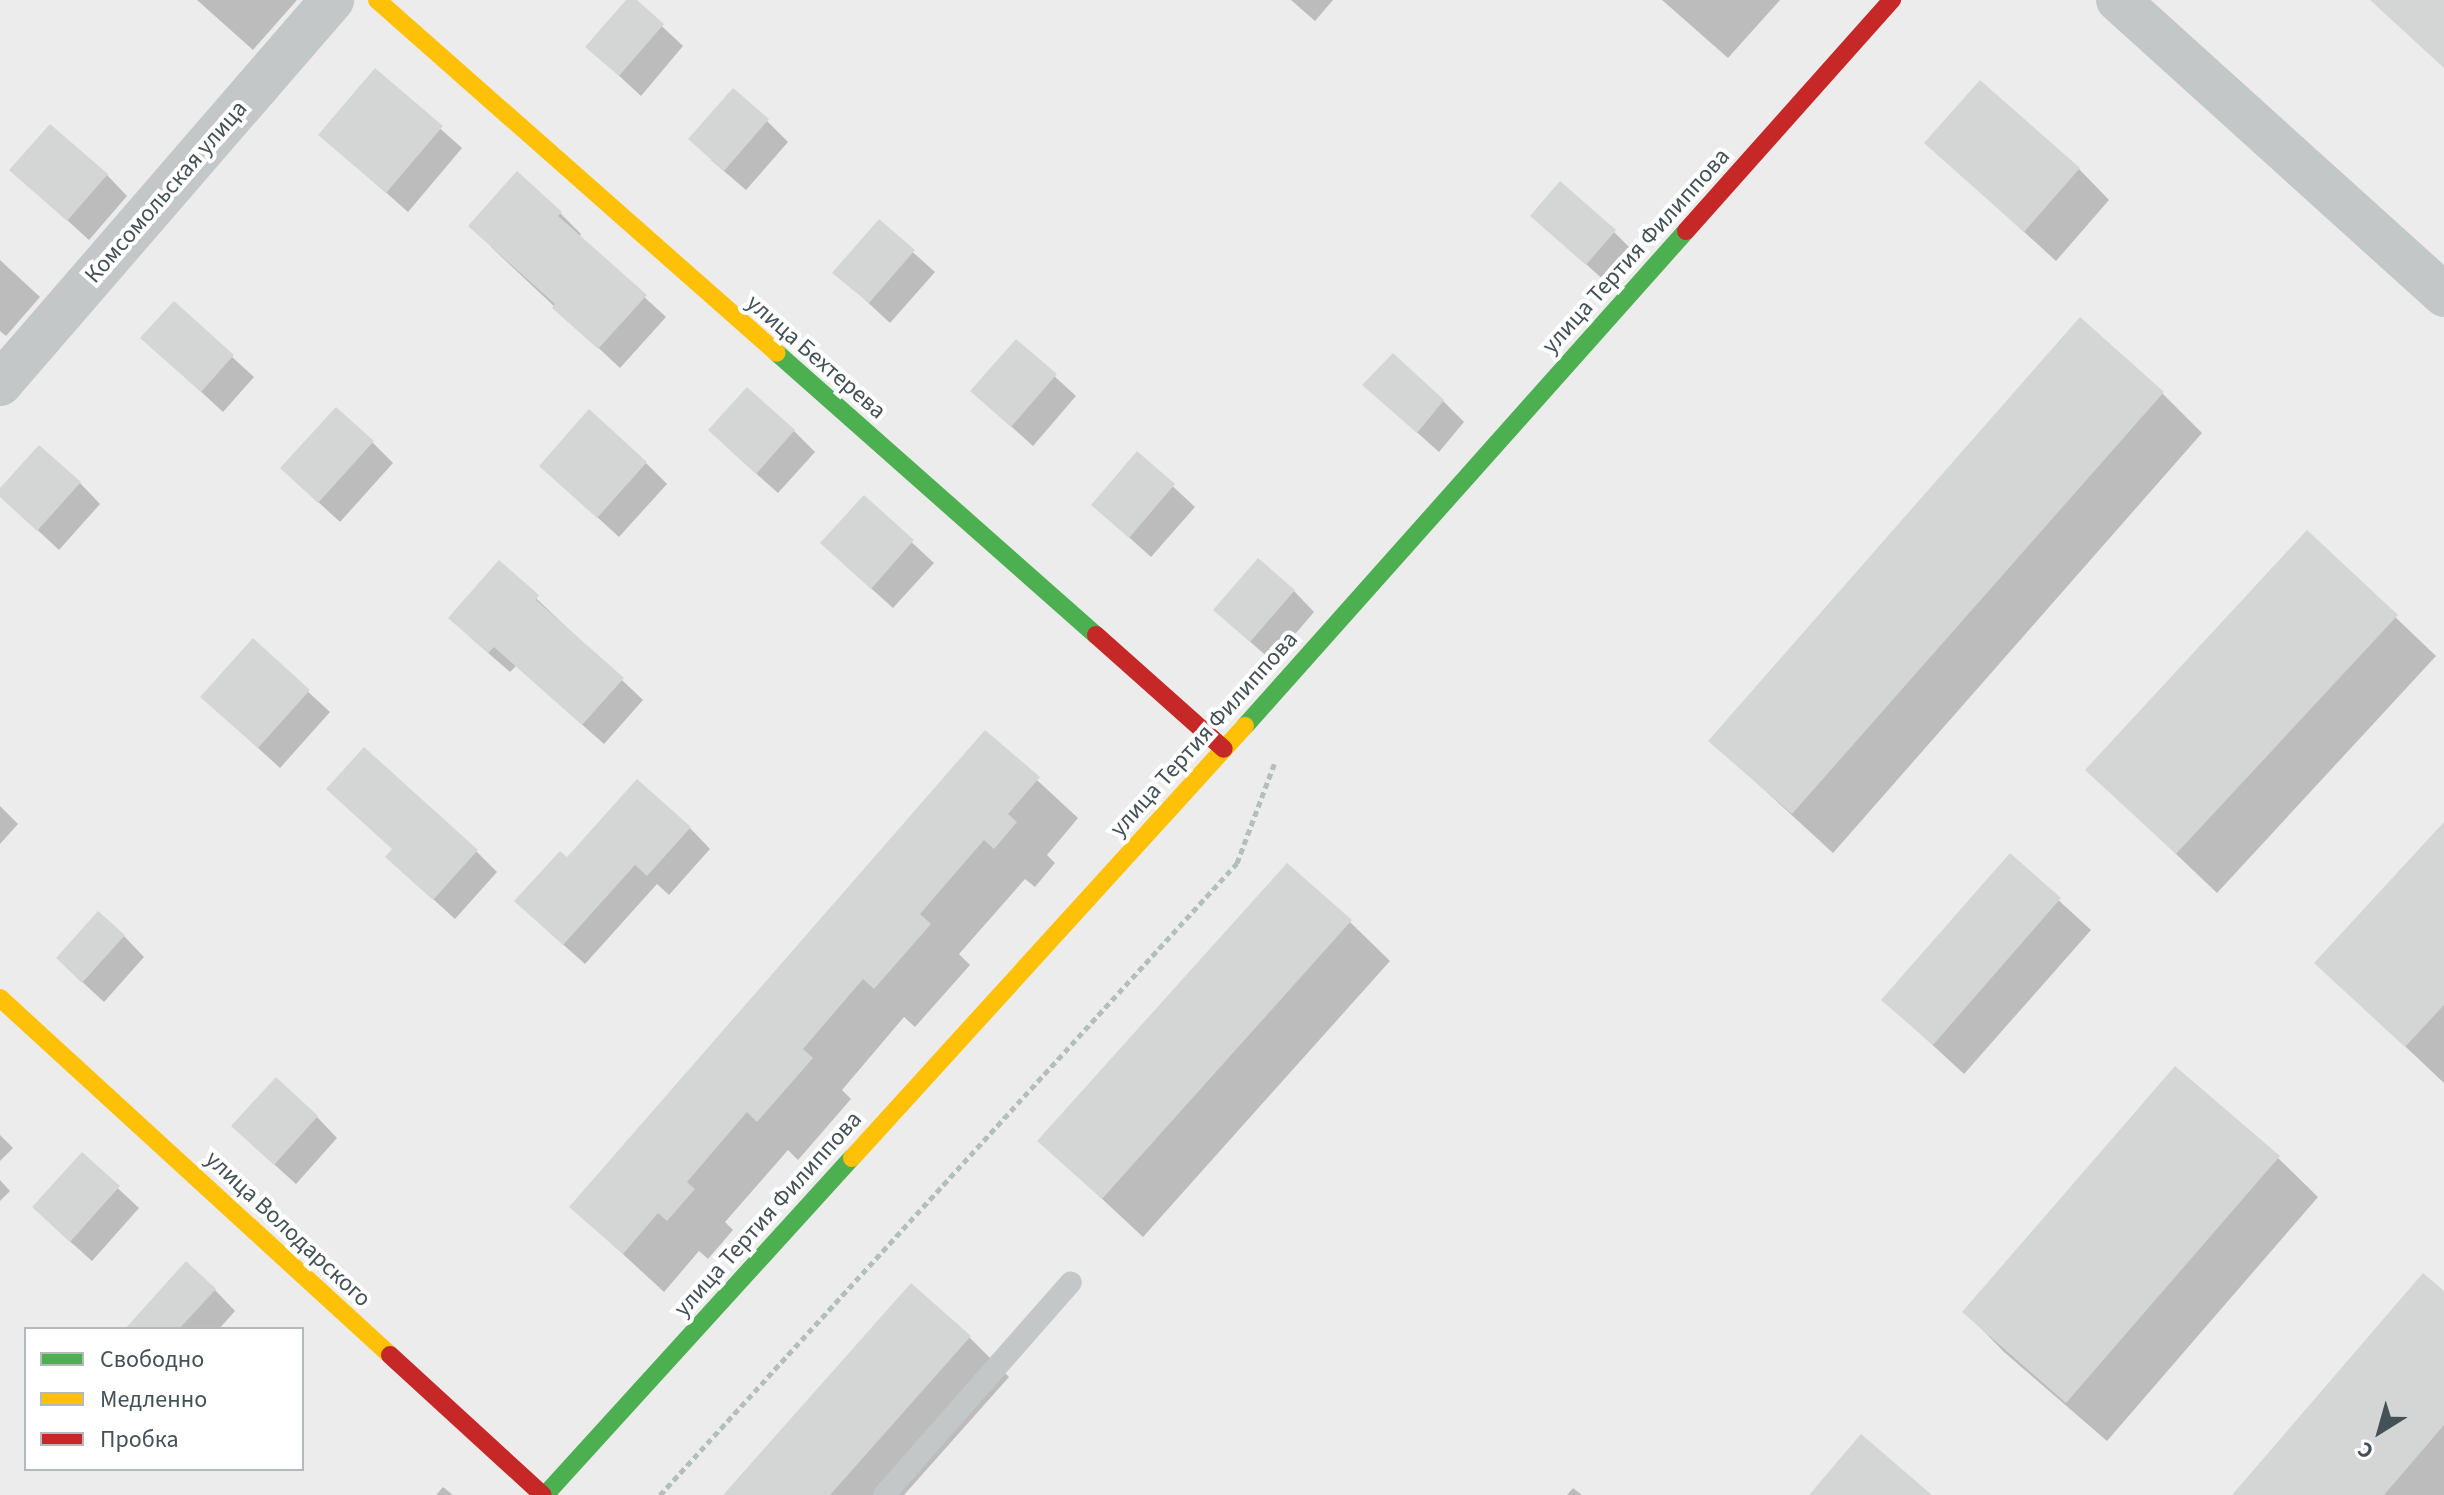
<!DOCTYPE html>
<meta charset="utf-8">
<style>
body{margin:0}
#map{position:relative;width:2444px;height:1495px;overflow:hidden;background:#edecec;font-family:"Source Sans 3",sans-serif}
div>[style]{position:absolute}
.shadow>*{inset:0;background:#0003}
.building>*{inset:0;background:#d4d5d5}
.path>*{height:5px;margin-top:-2.5px;transform-origin:0;background:repeating-linear-gradient(90deg,#b3bfba 0 6px,transparent 0 10px)}
.lane>*{height:22px;margin:-11px;padding:0 11px;transform-origin:11px;border-radius:11px;background:#c3c7c8}
.street>*{height:44px;margin:-22px;padding:0 22px;transform-origin:22px;border-radius:22px;background:#c3c7c8}
.fast>*{height:18px;margin:-9px;padding:0 9px;transform-origin:9px;border-radius:9px;background:#4caf50}
.slow>*{height:18px;margin:-9px;padding:0 9px;transform-origin:9px;border-radius:9px;background:#ffc107}
.jam>*{height:18px;margin:-9px;padding:0 9px;transform-origin:9px;border-radius:9px;background:#c62828}
span{translate:-50% -50%;white-space:nowrap;text-align:center;line-height:1.15;-webkit-text-stroke:8px #fff;paint-order:stroke}
.street-label{font-size:24px;color:#445157}
.legend{position:absolute;left:24px;top:1327px;width:280px;height:144px;box-sizing:border-box;background:#fff;border:2px solid #b4b9bc;margin:0;padding:10px 14px;list-style:none;font-size:24px;color:#445157}
.legend li{display:flex;align-items:center;gap:16px;height:40px}
.legend b{width:40px;border:2px solid #b4b9bc}
.north{position:absolute;left:2340px;top:1391px;width:80px;height:80px;-webkit-text-stroke:6px #fff;paint-order:stroke;rotate:217deg;font-size:22px;font-weight:700;line-height:32px;text-align:center;color:#445157}
.north::after{content:'';display:block;margin:auto;width:28px;height:36px;background:#445157;clip-path:polygon(50% 0,100% 100%,50% 72%,0 100%)}
</style>
<div id="map">
<div class="shadow">
<div style="clip-path:polygon(197px 0,297px 0,253px 50px)"></div>
<div style="clip-path:polygon(629px 0,634px 0,683px 46px,641px 96px,588px 47px)"></div>
<div style="clip-path:polygon(1291px 0,1333px 0,1315px 21px)"></div>
<div style="clip-path:polygon(1662px 0,1780px 0,1728px 58px)"></div>
<div style="clip-path:polygon(375px 71px,462px 148px,408px 212px,321px 135px)"></div>
<div style="clip-path:polygon(767px 121px,788px 142px,746px 190px,711px 160px)"></div>
<div style="clip-path:polygon(1927px 143px,2079px 169px,2109px 200px,2056px 261px)"></div>
<div style="clip-path:polygon(12px 170px,107px 175px,127px 196px,89px 240px)"></div>
<div style="clip-path:polygon(560px 213px,581px 234px,579px 237px,666px 317px,620px 368px,491px 247px)"></div>
<div style="clip-path:polygon(1533px 216px,1614px 232px,1635px 253px,1608px 284px)"></div>
<div style="clip-path:polygon(879px 222px,935px 272px,890px 323px,835px 272px)"></div>
<div style="clip-path:polygon(0 260px,40px 297px,6px 336px,0 331px)"></div>
<div style="clip-path:polygon(174px 304px,254px 377px,223px 412px,143px 338px)"></div>
<div style="clip-path:polygon(1016px 341px,1076px 396px,1033px 446px,994px 411px)"></div>
<div style="clip-path:polygon(1364px 385px,1443px 401px,1464px 422px,1439px 452px)"></div>
<div style="clip-path:polygon(2162px 393px,2202px 433px,1833px 853px,1711px 741px)"></div>
<div style="clip-path:polygon(794px 431px,815px 452px,778px 493px,731px 451px)"></div>
<div style="clip-path:polygon(372px 442px,393px 463px,340px 522px,304px 489px)"></div>
<div style="clip-path:polygon(1138px 454px,1195px 507px,1151px 557px,1093px 505px)"></div>
<div style="clip-path:polygon(646px 463px,667px 484px,619px 537px,563px 486px)"></div>
<div style="clip-path:polygon(80px 483px,100px 504px,59px 550px,0 495px,0 491px)"></div>
<div style="clip-path:polygon(864px 498px,934px 563px,893px 608px,844px 564px)"></div>
<div style="clip-path:polygon(2307px 533px,2436px 656px,2217px 893px,2088px 770px)"></div>
<div style="clip-path:polygon(499px 563px,643px 700px,604px 744px,516px 666px,510px 672px,471px 638px)"></div>
<div style="clip-path:polygon(1294px 591px,1314px 612px,1272px 661px,1237px 630px)"></div>
<div style="clip-path:polygon(253px 641px,330px 712px,280px 768px,224px 717px)"></div>
<div style="clip-path:polygon(985px 732px,1078px 818px,1047px 855px,1055px 863px,1035px 887px,1025px 879px,959px 954px,970px 965px,915px 1027px,904px 1017px,842px 1090px,851px 1099px,798px 1160px,788px 1150px,725px 1222px,733px 1230px,708px 1259px,699px 1251px,664px 1292px,572px 1207px)"></div>
<div style="clip-path:polygon(0 806px,18px 824px,0 844px)"></div>
<div style="clip-path:polygon(2444px 825px,2444px 1083px,2317px 963px)"></div>
<div style="clip-path:polygon(690px 828px,710px 849px,669px 895px,657px 884px,585px 964px,538px 922px,567px 860px)"></div>
<div style="clip-path:polygon(394px 850px,477px 852px,497px 872px,455px 919px,387px 857px)"></div>
<div style="clip-path:polygon(2010px 856px,2091px 930px,1964px 1074px,1884px 1000px)"></div>
<div style="clip-path:polygon(1350px 922px,1390px 961px,1143px 1237px,1040px 1141px)"></div>
<div style="clip-path:polygon(124px 936px,144px 957px,104px 1002px,79px 979px)"></div>
<div style="clip-path:polygon(317px 1117px,337px 1138px,296px 1184px,255px 1147px)"></div>
<div style="clip-path:polygon(0 1135px,13px 1148px,0 1161px)"></div>
<div style="clip-path:polygon(82px 1155px,139px 1208px,92px 1261px,55px 1228px)"></div>
<div style="clip-path:polygon(2278px 1158px,2318px 1197px,2107px 1441px,2004px 1352px,1965px 1312px)"></div>
<div style="clip-path:polygon(0 1180px,10px 1191px,0 1201px)"></div>
<div style="clip-path:polygon(215px 1290px,235px 1311px,219px 1329px,149px 1329px)"></div>
<div style="clip-path:polygon(2444px 1294px,2444px 1495px,2234px 1495px)"></div>
<div style="clip-path:polygon(969px 1337px,1009px 1377px,904px 1495px,726px 1495px)"></div>
<div style="clip-path:polygon(443px 1487px,453px 1495px,436px 1495px)"></div>
<div style="clip-path:polygon(1573px 1488px,1582px 1495px,1567px 1495px)"></div>
</div>
<div class="building">
<div style="clip-path:polygon(626px 0,637px 0,664px 24px,619px 76px,585px 47px)"></div>
<div style="clip-path:polygon(2370px 0,2444px 0,2444px 68px)"></div>
<div style="clip-path:polygon(375px 68px,443px 126px,386px 193px,318px 135px)"></div>
<div style="clip-path:polygon(1980px 80px,2080px 168px,2024px 232px,1924px 143px)"></div>
<div style="clip-path:polygon(733px 88px,769px 119px,724px 171px,688px 139px)"></div>
<div style="clip-path:polygon(50px 124px,108px 174px,67px 221px,9px 170px)"></div>
<div style="clip-path:polygon(517px 171px,562px 212px,558px 216px,647px 295px,598px 349px,552px 308px,555px 304px,468px 226px)"></div>
<div style="clip-path:polygon(1560px 181px,1616px 230px,1586px 265px,1530px 216px)"></div>
<div style="clip-path:polygon(879px 219px,915px 250px,869px 303px,832px 273px)"></div>
<div style="clip-path:polygon(174px 301px,234px 355px,201px 392px,140px 338px)"></div>
<div style="clip-path:polygon(2080px 317px,2164px 392px,1792px 814px,1708px 741px)"></div>
<div style="clip-path:polygon(1016px 339px,1057px 374px,1011px 427px,970px 391px)"></div>
<div style="clip-path:polygon(1393px 353px,1444px 400px,1417px 433px,1362px 385px)"></div>
<div style="clip-path:polygon(747px 387px,795px 430px,756px 474px,708px 430px)"></div>
<div style="clip-path:polygon(336px 407px,374px 441px,318px 503px,280px 468px)"></div>
<div style="clip-path:polygon(589px 409px,647px 462px,597px 518px,539px 466px)"></div>
<div style="clip-path:polygon(39px 445px,81px 482px,37px 531px,0 497px,0 488px)"></div>
<div style="clip-path:polygon(1137px 451px,1175px 484px,1129px 538px,1091px 505px)"></div>
<div style="clip-path:polygon(864px 495px,914px 540px,871px 589px,820px 543px)"></div>
<div style="clip-path:polygon(2307px 530px,2398px 615px,2176px 854px,2085px 770px)"></div>
<div style="clip-path:polygon(1258px 558px,1295px 590px,1250px 642px,1213px 610px)"></div>
<div style="clip-path:polygon(499px 560px,539px 595px,536px 600px,624px 678px,582px 725px,494px 647px,488px 653px,448px 618px)"></div>
<div style="clip-path:polygon(253px 638px,310px 690px,258px 748px,200px 697px)"></div>
<div style="clip-path:polygon(985px 730px,1040px 777px,1008px 814px,1017px 822px,994px 849px,984px 840px,920px 914px,931px 924px,874px 989px,863px 979px,803px 1049px,813px 1058px,757px 1122px,747px 1112px,687px 1182px,695px 1189px,667px 1221px,658px 1213px,623px 1254px,569px 1207px)"></div>
<div style="clip-path:polygon(364px 747px,478px 850px,433px 900px,385px 857px,392px 849px,326px 789px)"></div>
<div style="clip-path:polygon(637px 779px,691px 827px,647px 876px,635px 865px,563px 945px,514px 901px,560px 851px,567px 857px)"></div>
<div style="clip-path:polygon(2444px 822px,2444px 1005px,2405px 1047px,2314px 963px)"></div>
<div style="clip-path:polygon(2010px 853px,2061px 898px,1933px 1045px,1881px 1000px)"></div>
<div style="clip-path:polygon(1287px 863px,1352px 920px,1102px 1199px,1037px 1141px)"></div>
<div style="clip-path:polygon(98px 911px,125px 935px,82px 983px,56px 958px)"></div>
<div style="clip-path:polygon(2175px 1066px,2280px 1156px,2066px 1403px,1962px 1312px)"></div>
<div style="clip-path:polygon(276px 1077px,318px 1116px,274px 1165px,231px 1126px)"></div>
<div style="clip-path:polygon(82px 1152px,120px 1186px,70px 1242px,32px 1207px)"></div>
<div style="clip-path:polygon(186px 1261px,216px 1289px,179px 1329px,125px 1329px)"></div>
<div style="clip-path:polygon(2423px 1273px,2444px 1291px,2444px 1425px,2384px 1495px,2232px 1495px)"></div>
<div style="clip-path:polygon(911px 1283px,971px 1336px,830px 1495px,723px 1495px)"></div>
<div style="clip-path:polygon(1861px 1434px,1932px 1495px,1809px 1495px)"></div>
</div>
<div class="path">
<div style="left:660px;top:1495px;width:856px;rotate:-47.6deg"></div>
<div style="left:1237px;top:863px;width:108px;rotate:-69.4deg"></div>
</div>
<div class="lane">
<div style="left:884px;top:1495px;width:283px;rotate:-48.7deg"></div>
</div>
<div class="street">
<div style="left:2118px;top:0;width:440px;rotate:42.1deg"></div>
<div style="left:0;top:384px;width:508px;rotate:-49.15deg"></div>
</div>
<div class="fast">
<div style="left:777px;top:353px;width:426px;rotate:41.5deg"></div>
<div style="left:1245px;top:726px;width:663px;rotate:-48.3deg"></div>
<div style="left:545px;top:1495px;width:456px;rotate:-47.7deg"></div>
</div>
<div class="slow">
<div style="left:377px;top:0;width:533px;rotate:41.43deg"></div>
<div style="left:0;top:998px;width:529px;rotate:42.47deg"></div>
<div style="left:852px;top:1158px;width:584px;rotate:-47.71deg"></div>
</div>
<div class="jam">
<div style="left:1686px;top:231px;width:310px;rotate:-48.3deg"></div>
<div style="left:1096px;top:635px;width:171px;rotate:41.7deg"></div>
<div style="left:390px;top:1355px;width:207px;rotate:42.5deg"></div>
</div>
<div class="street-label">
<span style="left:166px;top:192px;rotate:-49deg">Комсомольская улица</span>
<span style="left:1636px;top:251px;rotate:-48deg">улица Тертия Филиппова</span>
<span style="left:816px;top:357px;rotate:41deg">улица Бехтерева</span>
<span style="left:1204px;top:734px;rotate:-48deg">улица Тертия Филиппова</span>
<span style="left:768px;top:1214px;rotate:-48deg">улица Тертия Филиппова</span>
<span style="left:288px;top:1229px;rotate:43deg">улица Володарского</span>
</div>
<ul class="legend">
<li><b style="height:10px;background:#4caf50"></b>Свободно</li>
<li><b style="height:10px;background:#ffc107"></b>Медленно</li>
<li><b style="height:10px;background:#c62828"></b>Пробка</li>
</ul>
<div class="north">С</div>
</div>
